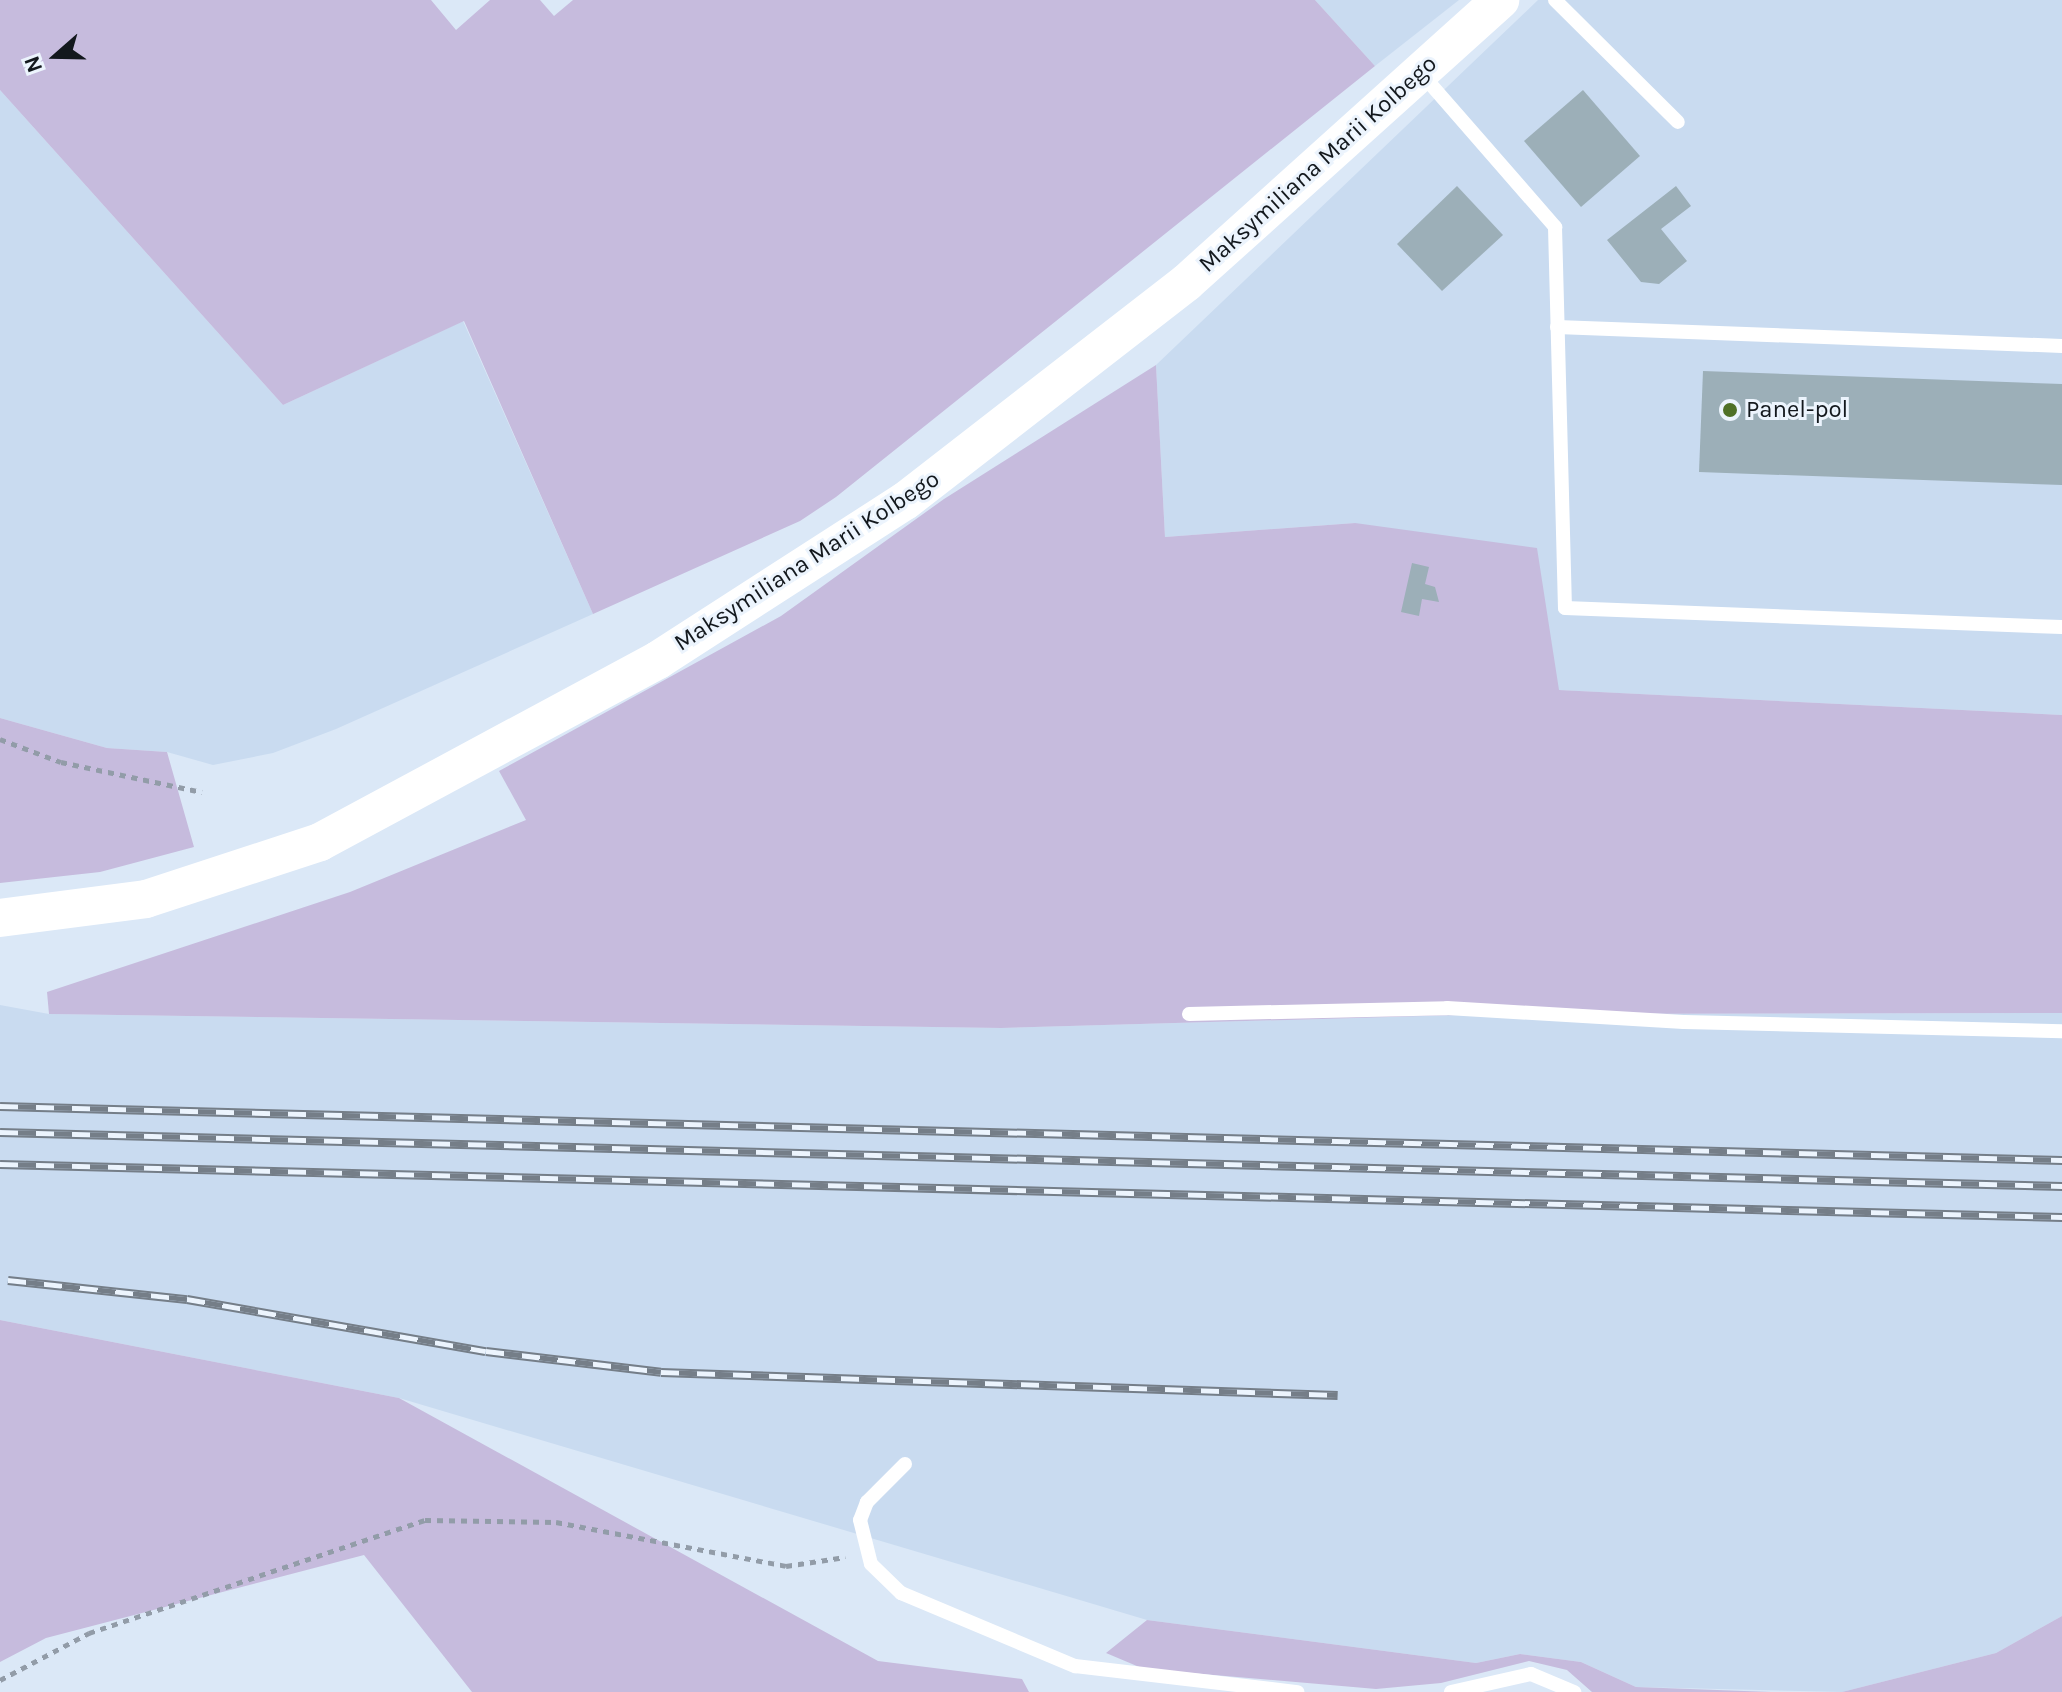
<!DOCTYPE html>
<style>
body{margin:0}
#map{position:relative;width:2062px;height:1692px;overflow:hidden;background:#dbe8f7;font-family:Karla,sans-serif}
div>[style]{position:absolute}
.built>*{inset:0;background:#c9dbf0}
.green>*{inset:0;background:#c6bbdd}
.building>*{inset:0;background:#9cafb8}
.path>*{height:5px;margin-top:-2.5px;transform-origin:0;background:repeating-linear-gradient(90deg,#929ca8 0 6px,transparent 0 12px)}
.service>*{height:14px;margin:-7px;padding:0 7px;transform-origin:7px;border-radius:7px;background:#fff}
.tertiary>*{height:38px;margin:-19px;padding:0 19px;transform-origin:19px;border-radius:19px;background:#fff}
.rail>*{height:9px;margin-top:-4.5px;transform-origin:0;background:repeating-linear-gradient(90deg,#ecf4fd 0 18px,#757e88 0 36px);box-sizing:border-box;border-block:2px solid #757e88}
.dots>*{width:22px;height:22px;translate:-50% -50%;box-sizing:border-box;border:4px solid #ecf4fd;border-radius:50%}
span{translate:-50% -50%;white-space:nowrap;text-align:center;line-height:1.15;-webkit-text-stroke:6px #ecf4fd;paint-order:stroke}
.street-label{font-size:24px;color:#13181d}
.poi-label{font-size:24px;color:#13181d}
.left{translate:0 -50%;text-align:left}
.north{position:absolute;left:16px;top:16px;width:80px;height:80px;-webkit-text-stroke:6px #ecf4fd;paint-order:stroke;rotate:250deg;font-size:22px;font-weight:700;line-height:32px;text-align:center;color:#13181d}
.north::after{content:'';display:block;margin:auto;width:28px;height:36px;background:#13181d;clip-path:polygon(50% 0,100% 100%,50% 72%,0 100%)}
</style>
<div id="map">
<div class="built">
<div style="clip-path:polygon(1315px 0,1459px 0,1375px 66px)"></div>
<div style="clip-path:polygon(1538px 0,2062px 0,2062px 715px,1558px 690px,1355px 523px,1165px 537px,1156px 365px)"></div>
<div style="clip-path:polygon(0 90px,283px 405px,463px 321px,593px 614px,336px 729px,273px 753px,213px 765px,167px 752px,107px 748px,0 718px)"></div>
<div style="clip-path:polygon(0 1005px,49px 1014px,1001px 1028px,1496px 1014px,2062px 1013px,2062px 1616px,1996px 1653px,1842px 1692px,1636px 1687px,1581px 1662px,1520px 1654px,1476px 1663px,1147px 1620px,399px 1398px,0 1320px)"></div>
</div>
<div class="green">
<div style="clip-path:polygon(0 0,431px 0,456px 30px,490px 0,540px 0,554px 16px,573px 0,1315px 0,1375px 66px,836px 497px,800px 521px,593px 614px,464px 321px,283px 405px,0 90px)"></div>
<div style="clip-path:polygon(1156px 365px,1165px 537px,1355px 523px,1537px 548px,1559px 690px,2062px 715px,2062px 1013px,1496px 1014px,1001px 1028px,49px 1014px,47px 992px,350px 892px,526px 820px,499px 771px,781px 616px,944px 499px)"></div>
<div style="clip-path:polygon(0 718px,107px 748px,167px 752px,194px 847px,100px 872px,0 883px)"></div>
<div style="clip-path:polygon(0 1320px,399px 1398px,878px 1661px,1022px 1679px,1029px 1692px,472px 1692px,364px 1555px,46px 1638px,0 1662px)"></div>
<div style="clip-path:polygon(2062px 1616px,2062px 1692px,1842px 1692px,1996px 1653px)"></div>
<div style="clip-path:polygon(1147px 1620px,1476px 1663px,1520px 1654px,1581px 1662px,1636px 1687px,1771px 1692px,1592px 1692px,1567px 1670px,1529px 1661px,1441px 1683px,1376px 1689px,1144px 1669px,1106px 1653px)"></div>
</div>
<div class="building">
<div style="clip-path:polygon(1583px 90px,1640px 156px,1581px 207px,1524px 141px)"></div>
<div style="clip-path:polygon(1457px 186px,1503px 235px,1442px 291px,1397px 244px)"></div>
<div style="clip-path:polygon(1676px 186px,1691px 206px,1661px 229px,1687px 261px,1659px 284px,1641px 282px,1607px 240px)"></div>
<div style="clip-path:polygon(1703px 371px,2062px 384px,2062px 485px,1699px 472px)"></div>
<div style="clip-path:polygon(1412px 563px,1429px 567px,1425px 584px,1435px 587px,1439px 602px,1422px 599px,1419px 616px,1401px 612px)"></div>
</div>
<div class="path">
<div style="left:0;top:739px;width:65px;rotate:20.7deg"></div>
<div style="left:61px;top:762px;width:144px;rotate:12deg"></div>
<div style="left:0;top:1680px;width:101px;rotate:-27.8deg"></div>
<div style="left:89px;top:1633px;width:354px;rotate:-18.6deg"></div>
<div style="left:425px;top:1520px;width:131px;rotate:0.9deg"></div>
<div style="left:556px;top:1522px;width:234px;rotate:10.8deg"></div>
<div style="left:786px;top:1566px;width:60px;rotate:-8.7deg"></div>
</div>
<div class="service">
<div style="left:1555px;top:0;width:173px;rotate:44.8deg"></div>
<div style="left:1420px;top:72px;width:206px;rotate:48.9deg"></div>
<div style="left:1555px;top:227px;width:381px;rotate:88.5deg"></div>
<div style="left:1565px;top:608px;width:497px;rotate:2.2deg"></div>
<div style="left:1557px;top:327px;width:505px;rotate:2.15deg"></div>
<div style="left:1189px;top:1014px;width:258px;rotate:-1.3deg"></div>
<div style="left:1447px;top:1008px;width:237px;rotate:3.4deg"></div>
<div style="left:1684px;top:1022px;width:378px;rotate:1.4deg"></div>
<div style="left:905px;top:1464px;width:54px;rotate:135deg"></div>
<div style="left:867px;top:1502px;width:19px;rotate:111deg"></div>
<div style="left:860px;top:1520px;width:45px;rotate:76deg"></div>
<div style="left:871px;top:1564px;width:42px;rotate:44deg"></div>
<div style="left:901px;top:1593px;width:189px;rotate:22.8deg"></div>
<div style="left:1075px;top:1666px;width:224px;rotate:6.7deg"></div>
<div style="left:1451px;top:1692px;width:82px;rotate:-12.7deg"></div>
<div style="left:1531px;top:1674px;width:47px;rotate:22.7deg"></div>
</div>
<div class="tertiary">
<div style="left:0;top:918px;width:147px;rotate:-7.4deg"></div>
<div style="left:146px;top:899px;width:183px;rotate:-18.1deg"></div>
<div style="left:320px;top:842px;width:384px;rotate:-28.3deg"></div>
<div style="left:658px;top:660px;width:294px;rotate:-32.8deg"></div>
<div style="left:905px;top:501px;width:356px;rotate:-37.8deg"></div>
<div style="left:1186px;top:283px;width:423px;rotate:-42deg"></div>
</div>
<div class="rail">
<div style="left:0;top:1106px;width:2063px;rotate:1.5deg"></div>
<div style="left:0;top:1132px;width:2063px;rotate:1.5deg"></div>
<div style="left:0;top:1164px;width:2063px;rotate:1.47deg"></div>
<div style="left:8px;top:1280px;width:180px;rotate:6.1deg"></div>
<div style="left:187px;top:1299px;width:303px;rotate:9.9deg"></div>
<div style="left:486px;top:1351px;width:176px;rotate:6.8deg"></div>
<div style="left:661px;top:1372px;width:677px;rotate:1.95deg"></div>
</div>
<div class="dots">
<div style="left:1730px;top:410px;background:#4f7027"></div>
</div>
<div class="street-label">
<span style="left:1318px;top:164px;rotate:-42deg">Maksymiliana Marii Kolbego</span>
<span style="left:807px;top:561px;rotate:-33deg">Maksymiliana Marii Kolbego</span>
</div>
<div class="poi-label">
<span class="left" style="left:1746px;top:410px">Panel-pol</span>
</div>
<div class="north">N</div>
</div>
